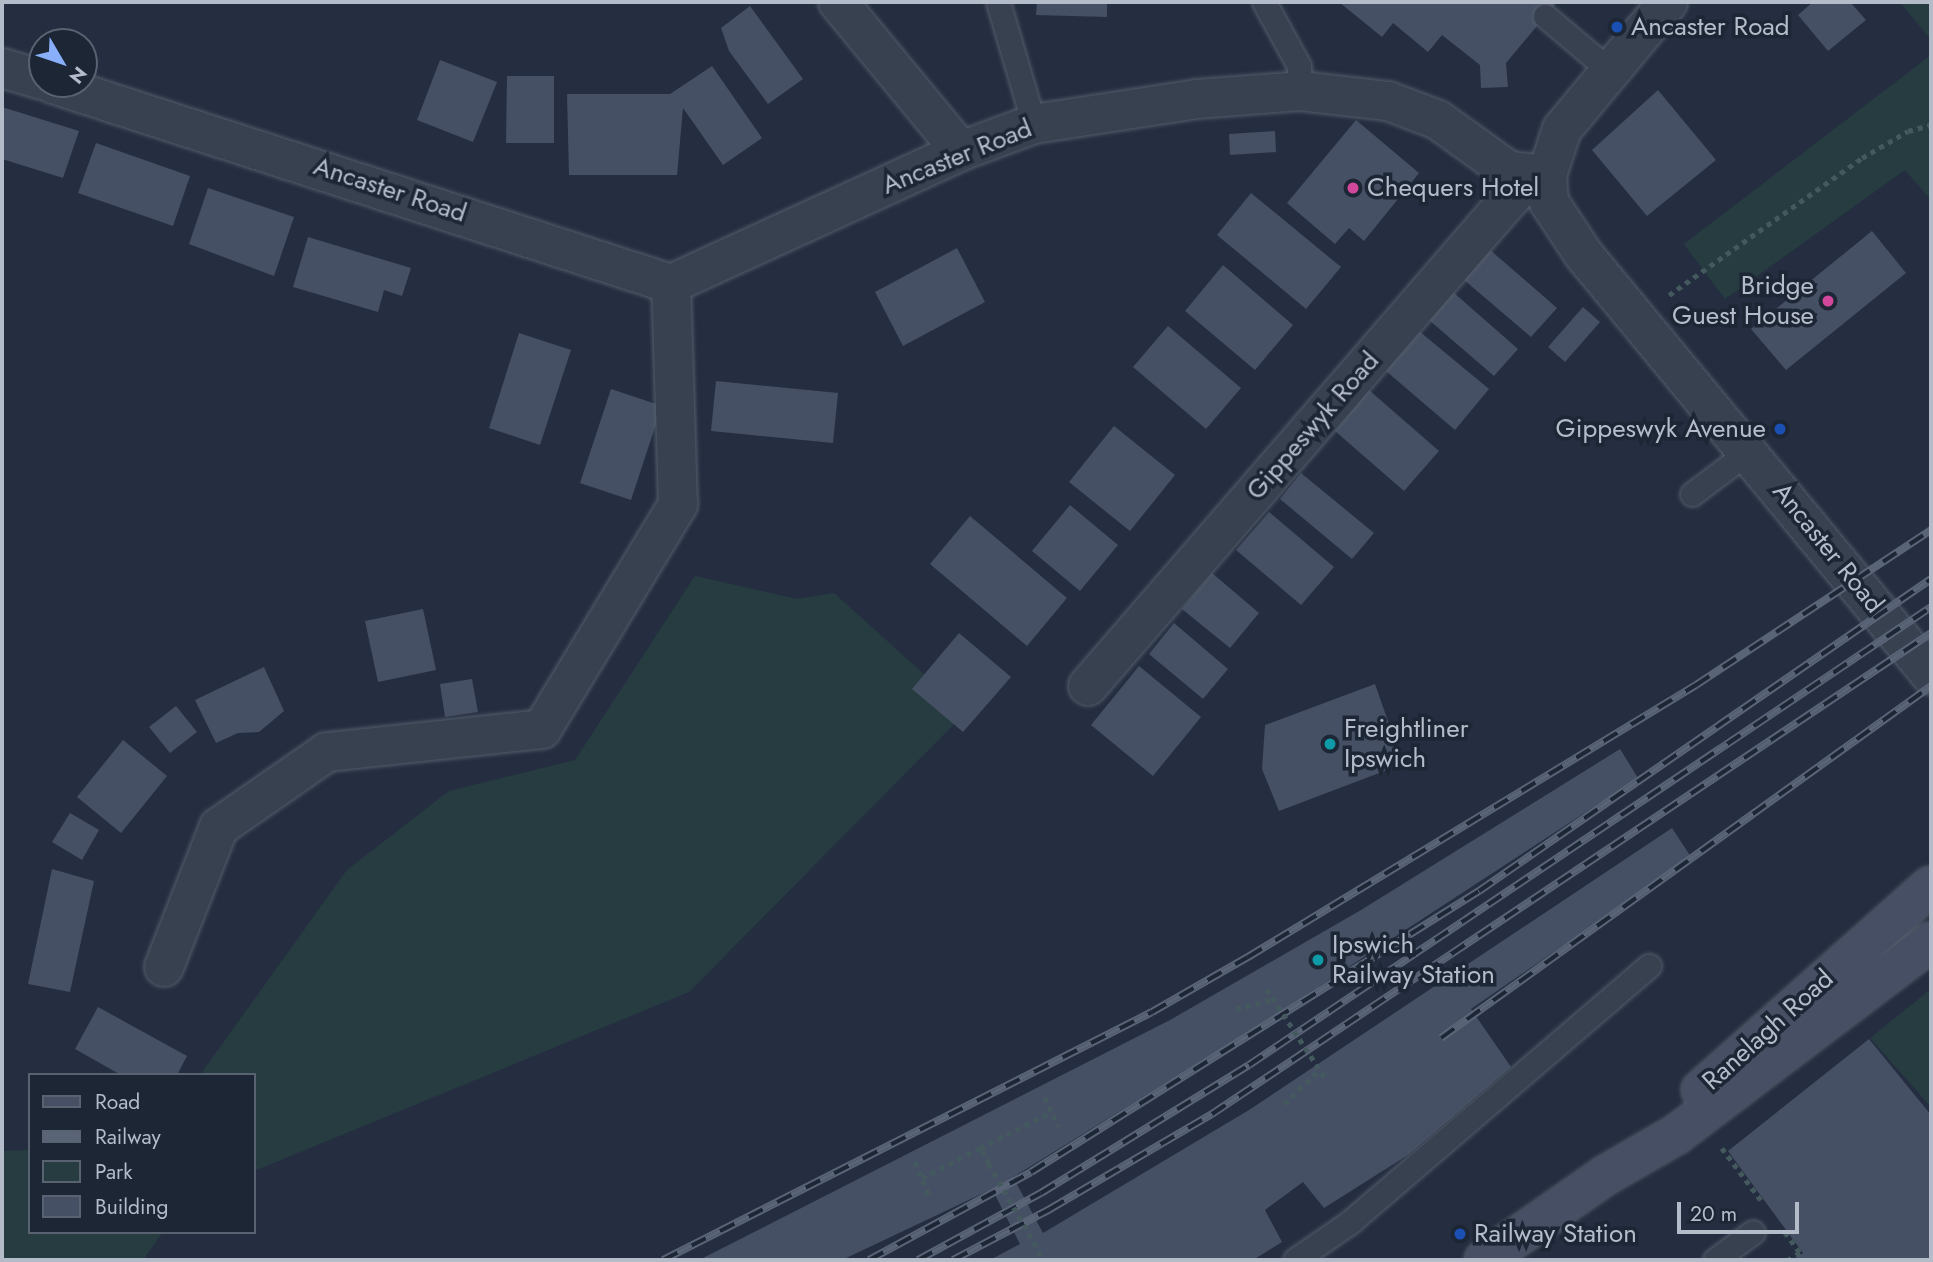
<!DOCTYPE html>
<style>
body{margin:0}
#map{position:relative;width:1933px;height:1262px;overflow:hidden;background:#242e40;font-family:Jost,sans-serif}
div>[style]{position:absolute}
.green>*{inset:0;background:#263c41}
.building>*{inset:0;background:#455064}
.path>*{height:4.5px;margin-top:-2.25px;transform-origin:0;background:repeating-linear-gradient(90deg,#44595e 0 5px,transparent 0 10px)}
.roads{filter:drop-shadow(0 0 2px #535c6a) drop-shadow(0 0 2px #535c6a)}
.service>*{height:23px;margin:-11.5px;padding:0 11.5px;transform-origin:11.5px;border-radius:11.5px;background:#384150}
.minor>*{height:38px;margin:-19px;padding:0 19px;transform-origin:19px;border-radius:19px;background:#384150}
.tertiary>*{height:38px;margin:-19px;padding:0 19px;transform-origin:19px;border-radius:19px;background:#384150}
.secondary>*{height:38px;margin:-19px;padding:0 19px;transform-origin:19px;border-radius:19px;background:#464f63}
.rail>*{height:8px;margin-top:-4px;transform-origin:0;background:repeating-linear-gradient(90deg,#1d2635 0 16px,#5a6477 0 32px);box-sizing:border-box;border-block:2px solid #5a6477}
.path-bridge>*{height:4.5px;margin-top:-2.25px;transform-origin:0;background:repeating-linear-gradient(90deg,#44595e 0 5px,transparent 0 10px)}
.dots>*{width:19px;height:19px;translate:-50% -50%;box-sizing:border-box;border:4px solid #1d2635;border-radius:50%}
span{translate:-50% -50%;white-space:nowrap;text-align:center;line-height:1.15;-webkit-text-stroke:7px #1d2635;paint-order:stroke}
.poi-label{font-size:26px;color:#b4bcca}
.left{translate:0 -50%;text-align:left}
.right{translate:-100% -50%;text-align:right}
.street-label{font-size:26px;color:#b4bcca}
.frame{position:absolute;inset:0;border:4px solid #b4bcca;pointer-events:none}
.legend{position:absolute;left:28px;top:1073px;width:228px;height:161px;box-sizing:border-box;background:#1d2635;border:2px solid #596271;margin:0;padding:9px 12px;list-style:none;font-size:21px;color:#b4bcca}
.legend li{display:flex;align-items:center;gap:14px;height:35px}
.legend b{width:35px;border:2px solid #596271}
.north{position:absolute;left:28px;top:28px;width:70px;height:70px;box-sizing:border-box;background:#1d2635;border:2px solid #596271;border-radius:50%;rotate:129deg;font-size:19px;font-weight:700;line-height:28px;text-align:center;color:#b4bcca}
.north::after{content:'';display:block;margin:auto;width:24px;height:32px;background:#89affb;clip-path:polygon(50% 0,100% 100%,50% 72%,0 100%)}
.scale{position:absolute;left:1677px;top:1202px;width:122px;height:32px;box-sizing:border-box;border:4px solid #b4bcca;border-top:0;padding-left:9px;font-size:21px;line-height:24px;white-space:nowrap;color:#b4bcca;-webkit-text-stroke:5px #1d2635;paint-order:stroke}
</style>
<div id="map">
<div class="green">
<div style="clip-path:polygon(1900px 2px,1931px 2px,1931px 40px)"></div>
<div style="clip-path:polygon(1931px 55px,1931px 200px,1905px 170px,1725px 299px,1684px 244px)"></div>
<div style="clip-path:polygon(695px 576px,797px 599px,834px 593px,966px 712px,689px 992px,254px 1171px,254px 1075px,200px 1075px,347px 870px,449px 791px,575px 760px)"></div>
<div style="clip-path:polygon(1931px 989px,1931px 1107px,1870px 1038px)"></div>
<div style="clip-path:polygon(30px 1150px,30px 1232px,163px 1232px,143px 1260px,2px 1260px,2px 1151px)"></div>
</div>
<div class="building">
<div style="clip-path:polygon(1037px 2px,1107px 2px,1107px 17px,1036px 15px)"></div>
<div style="clip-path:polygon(1339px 2px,1557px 2px,1506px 63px,1508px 87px,1481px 88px,1480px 65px,1442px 35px,1428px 52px,1393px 23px,1382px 37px)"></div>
<div style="clip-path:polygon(1813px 2px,1850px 2px,1866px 20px,1828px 51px,1798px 15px)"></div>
<div style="clip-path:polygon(750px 6px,803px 79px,768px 104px,729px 51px,721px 28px)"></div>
<div style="clip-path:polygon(440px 60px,497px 82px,473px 142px,417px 120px)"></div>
<div style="clip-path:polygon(712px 66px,762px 138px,723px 165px,683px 108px,677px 175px,569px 175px,567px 94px,670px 94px)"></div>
<div style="clip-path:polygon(507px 76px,554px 76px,554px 143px,506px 143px)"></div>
<div style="clip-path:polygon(1658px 90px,1716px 160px,1647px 216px,1592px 150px)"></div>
<div style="clip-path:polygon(2px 107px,79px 131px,63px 178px,2px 159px)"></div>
<div style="clip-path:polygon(1356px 120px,1419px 173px,1364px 241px,1349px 228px,1335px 244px,1287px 203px)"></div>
<div style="clip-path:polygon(1275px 131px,1276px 152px,1230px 155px,1229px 134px)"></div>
<div style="clip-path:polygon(96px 143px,190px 176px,173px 226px,78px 193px)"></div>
<div style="clip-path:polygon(208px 188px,294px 217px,274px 276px,189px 244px)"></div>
<div style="clip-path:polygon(1251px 193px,1341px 267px,1306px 309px,1217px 235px)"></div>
<div style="clip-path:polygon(1872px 231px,1906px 273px,1786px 370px,1751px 329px)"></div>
<div style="clip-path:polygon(308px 237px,411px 268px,402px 296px,384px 290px,378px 312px,293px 287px)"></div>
<div style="clip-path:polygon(957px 248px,985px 302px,903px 346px,875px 292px)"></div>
<div style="clip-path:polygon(1489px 249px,1557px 308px,1531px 337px,1463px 279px)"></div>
<div style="clip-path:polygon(1223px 265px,1293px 325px,1255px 370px,1185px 311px)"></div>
<div style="clip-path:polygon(1453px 292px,1518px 349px,1494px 376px,1429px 320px)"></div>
<div style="clip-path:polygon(1583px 307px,1600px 322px,1565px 362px,1548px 347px)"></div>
<div style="clip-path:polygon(1168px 326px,1241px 388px,1206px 429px,1133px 367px)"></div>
<div style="clip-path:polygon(1419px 331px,1489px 389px,1455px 430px,1386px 371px)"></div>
<div style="clip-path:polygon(519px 333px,571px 350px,540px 445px,489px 428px)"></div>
<div style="clip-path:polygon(716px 381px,838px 393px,833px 443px,711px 431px)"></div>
<div style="clip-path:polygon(611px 389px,662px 406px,631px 500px,580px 483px)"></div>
<div style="clip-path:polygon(1369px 390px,1439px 451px,1404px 491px,1335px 431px)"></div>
<div style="clip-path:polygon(1114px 426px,1175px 475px,1130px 531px,1069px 482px)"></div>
<div style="clip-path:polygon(1301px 473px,1374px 533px,1352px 559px,1280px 499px)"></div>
<div style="clip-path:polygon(1070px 505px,1118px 545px,1080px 591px,1032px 551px)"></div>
<div style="clip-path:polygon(1269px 512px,1334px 567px,1301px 605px,1236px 550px)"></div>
<div style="clip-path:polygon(970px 516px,1067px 598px,1027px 646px,930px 564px)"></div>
<div style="clip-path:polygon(1212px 573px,1259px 613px,1230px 648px,1182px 609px)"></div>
<div style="clip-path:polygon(423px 609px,436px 670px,378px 682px,365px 621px)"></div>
<div style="clip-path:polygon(1174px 623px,1228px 669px,1203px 699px,1149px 654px)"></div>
<div style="clip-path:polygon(959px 633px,1011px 677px,963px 732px,912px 689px)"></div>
<div style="clip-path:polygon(1139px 666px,1201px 717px,1153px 776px,1091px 725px)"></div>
<div style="clip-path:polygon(264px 667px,284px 711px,259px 732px,238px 733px,216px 743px,195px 700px)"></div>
<div style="clip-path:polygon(472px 679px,478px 712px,445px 717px,440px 684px)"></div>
<div style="clip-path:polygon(1375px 684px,1403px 764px,1279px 811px,1262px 769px,1265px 725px)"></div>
<div style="clip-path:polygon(176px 706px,197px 732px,170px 753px,149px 727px)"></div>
<div style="clip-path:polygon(123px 740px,167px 776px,121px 833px,77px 797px)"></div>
<div style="clip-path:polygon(1620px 749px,1638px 778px,1263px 1023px,1013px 1177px,1043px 1233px,1249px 1110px,1672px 828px,1691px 857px,1471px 1009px,1511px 1067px,1408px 1155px,1324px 1208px,1303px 1182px,1265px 1210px,1282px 1242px,1253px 1260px,990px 1260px,1020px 1244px,992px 1189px,842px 1260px,699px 1260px,1170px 1020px,1361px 910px)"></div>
<div style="clip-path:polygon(70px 813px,99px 830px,82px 860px,52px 842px)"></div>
<div style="clip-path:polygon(52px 869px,94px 881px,70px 992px,28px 984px)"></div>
<div style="clip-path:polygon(98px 1007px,187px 1056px,177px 1075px,121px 1075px,75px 1049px)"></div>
<div style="clip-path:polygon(1869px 1039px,1931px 1115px,1931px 1260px,1793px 1260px,1803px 1253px,1728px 1151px)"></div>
</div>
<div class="path">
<div style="left:1669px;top:295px;width:237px;rotate:-35.4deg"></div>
<div style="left:1862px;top:158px;width:53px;rotate:-30.4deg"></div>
<div style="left:1908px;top:131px;width:24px;rotate:-15deg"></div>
<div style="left:1236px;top:1009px;width:39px;rotate:-15deg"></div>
<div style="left:1045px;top:1097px;width:32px;rotate:66deg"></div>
<div style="left:1284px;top:1104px;width:50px;rotate:-44.2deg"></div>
<div style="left:1722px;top:1148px;width:65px;rotate:53.1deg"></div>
<div style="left:915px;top:1162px;width:38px;rotate:67deg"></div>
<div style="left:989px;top:1164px;width:18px;rotate:-119deg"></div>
<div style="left:980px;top:1148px;width:80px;rotate:-26.6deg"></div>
<div style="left:922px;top:1178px;width:65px;rotate:-27.3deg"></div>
<div style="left:1785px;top:1232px;width:26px;rotate:54deg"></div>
<div style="left:1800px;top:1253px;width:13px;rotate:148deg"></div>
</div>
<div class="roads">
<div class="service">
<div style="left:998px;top:2px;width:127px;rotate:73.6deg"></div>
<div style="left:1264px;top:2px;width:73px;rotate:61.3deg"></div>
<div style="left:1299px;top:66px;width:25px;rotate:88deg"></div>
<div style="left:1545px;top:16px;width:85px;rotate:40.2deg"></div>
<div style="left:1692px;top:494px;width:71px;rotate:-37deg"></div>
<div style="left:1295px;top:1260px;width:67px;rotate:-34.6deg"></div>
<div style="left:1350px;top:1222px;width:394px;rotate:-40.6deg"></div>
<div style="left:1715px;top:1260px;width:47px;rotate:-36.4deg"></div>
</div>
<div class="minor">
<div style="left:838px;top:2px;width:193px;rotate:50.5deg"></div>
<div style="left:2px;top:68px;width:42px;rotate:16.7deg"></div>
<div style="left:53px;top:84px;width:650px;rotate:17.93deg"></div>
<div style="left:671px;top:284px;width:319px;rotate:-24.6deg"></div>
<div style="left:961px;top:151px;width:78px;rotate:-20.3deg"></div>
<div style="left:1034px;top:124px;width:165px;rotate:-8.7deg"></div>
<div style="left:1197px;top:99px;width:103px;rotate:-4.4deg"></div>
<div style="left:1300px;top:91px;width:89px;rotate:6.5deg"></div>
<div style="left:1388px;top:101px;width:53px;rotate:20.8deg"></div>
<div style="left:1438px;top:120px;width:87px;rotate:35.7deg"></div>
<div style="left:1509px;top:171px;width:38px;rotate:6deg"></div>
<div style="left:1088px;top:686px;width:639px;rotate:-49.13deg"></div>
<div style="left:1506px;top:203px;width:18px;rotate:-47deg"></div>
<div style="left:1518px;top:190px;width:33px;rotate:-27deg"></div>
<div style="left:164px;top:967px;width:150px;rotate:-68.6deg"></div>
<div style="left:219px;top:827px;width:131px;rotate:-34.8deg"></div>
<div style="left:327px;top:752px;width:216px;rotate:-6.1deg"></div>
<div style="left:542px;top:729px;width:263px;rotate:-58.8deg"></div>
<div style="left:678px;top:504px;width:220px;rotate:-91.8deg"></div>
</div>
<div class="tertiary">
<div style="left:1668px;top:2px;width:165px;rotate:129.8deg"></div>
<div style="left:1562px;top:129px;width:48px;rotate:108.1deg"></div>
<div style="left:1547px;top:175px;width:27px;rotate:86deg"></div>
<div style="left:1549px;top:202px;width:64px;rotate:56.6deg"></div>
<div style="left:1584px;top:255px;width:545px;rotate:50.44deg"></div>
</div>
<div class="secondary">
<div style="left:1701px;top:1090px;width:307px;rotate:-41.6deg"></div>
<div style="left:1484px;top:1260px;width:149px;rotate:-34.9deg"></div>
<div style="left:1606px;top:1175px;width:82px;rotate:-30deg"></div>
<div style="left:1677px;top:1134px;width:318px;rotate:-37.1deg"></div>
</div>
</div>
<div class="rail">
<div style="left:1441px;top:1038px;width:603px;rotate:-35.69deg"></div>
<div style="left:663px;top:1260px;width:548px;rotate:-26.89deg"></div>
<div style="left:1152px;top:1012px;width:111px;rotate:-29.8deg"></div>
<div style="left:1248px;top:957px;width:524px;rotate:-31.26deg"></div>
<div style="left:1696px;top:685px;width:282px;rotate:-33.4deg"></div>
<div style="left:869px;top:1260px;width:184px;rotate:-28.5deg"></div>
<div style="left:1031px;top:1172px;width:529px;rotate:-32.1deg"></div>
<div style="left:1479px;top:891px;width:549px;rotate:-34.62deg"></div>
<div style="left:918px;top:1260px;width:140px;rotate:-28.6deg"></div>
<div style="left:1041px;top:1193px;width:244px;rotate:-31.6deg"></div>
<div style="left:1249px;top:1065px;width:822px;rotate:-33.88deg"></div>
<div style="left:953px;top:1260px;width:110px;rotate:-27.7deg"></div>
<div style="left:1050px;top:1209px;width:188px;rotate:-30.4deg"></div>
<div style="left:1212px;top:1114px;width:865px;rotate:-33.78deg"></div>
</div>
<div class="path-bridge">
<div style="left:1267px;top:989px;width:106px;rotate:56.9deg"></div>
<div style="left:989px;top:1164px;width:111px;rotate:60.2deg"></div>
</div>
<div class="dots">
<div style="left:1617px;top:27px;background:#1a4fb4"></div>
<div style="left:1353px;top:188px;background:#d1479c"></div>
<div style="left:1828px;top:301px;background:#d1479c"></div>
<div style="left:1780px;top:429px;background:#1a4fb4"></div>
<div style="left:1330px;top:744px;background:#0f9aa8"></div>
<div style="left:1318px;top:960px;background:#0f9aa8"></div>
<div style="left:1460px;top:1234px;background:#1a4fb4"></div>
</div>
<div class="poi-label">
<span class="left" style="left:1631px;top:27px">Ancaster Road</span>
<span class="left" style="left:1367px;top:188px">Chequers Hotel</span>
<span class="right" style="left:1814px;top:301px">Bridge<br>Guest House</span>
<span class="right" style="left:1766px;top:429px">Gippeswyk Avenue</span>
<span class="left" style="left:1344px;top:744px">Freightliner<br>Ipswich</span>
<span class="left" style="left:1332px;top:960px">Ipswich<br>Railway Station</span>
<span class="left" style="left:1474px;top:1234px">Railway Station</span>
</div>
<div class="street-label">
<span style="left:957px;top:157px;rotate:-22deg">Ancaster Road</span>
<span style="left:390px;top:190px;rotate:18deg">Ancaster Road</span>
<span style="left:1313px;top:426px;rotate:-49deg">Gippeswyk Road</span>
<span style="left:1828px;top:548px;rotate:51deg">Ancaster Road</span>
<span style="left:1768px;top:1030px;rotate:-42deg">Ranelagh Road</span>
</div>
<div class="frame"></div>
<ul class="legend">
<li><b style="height:9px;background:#464f63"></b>Road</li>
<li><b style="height:9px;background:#5a6477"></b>Railway</li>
<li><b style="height:19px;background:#263c41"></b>Park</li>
<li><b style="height:19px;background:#455064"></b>Building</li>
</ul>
<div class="north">N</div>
<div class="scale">20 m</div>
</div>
